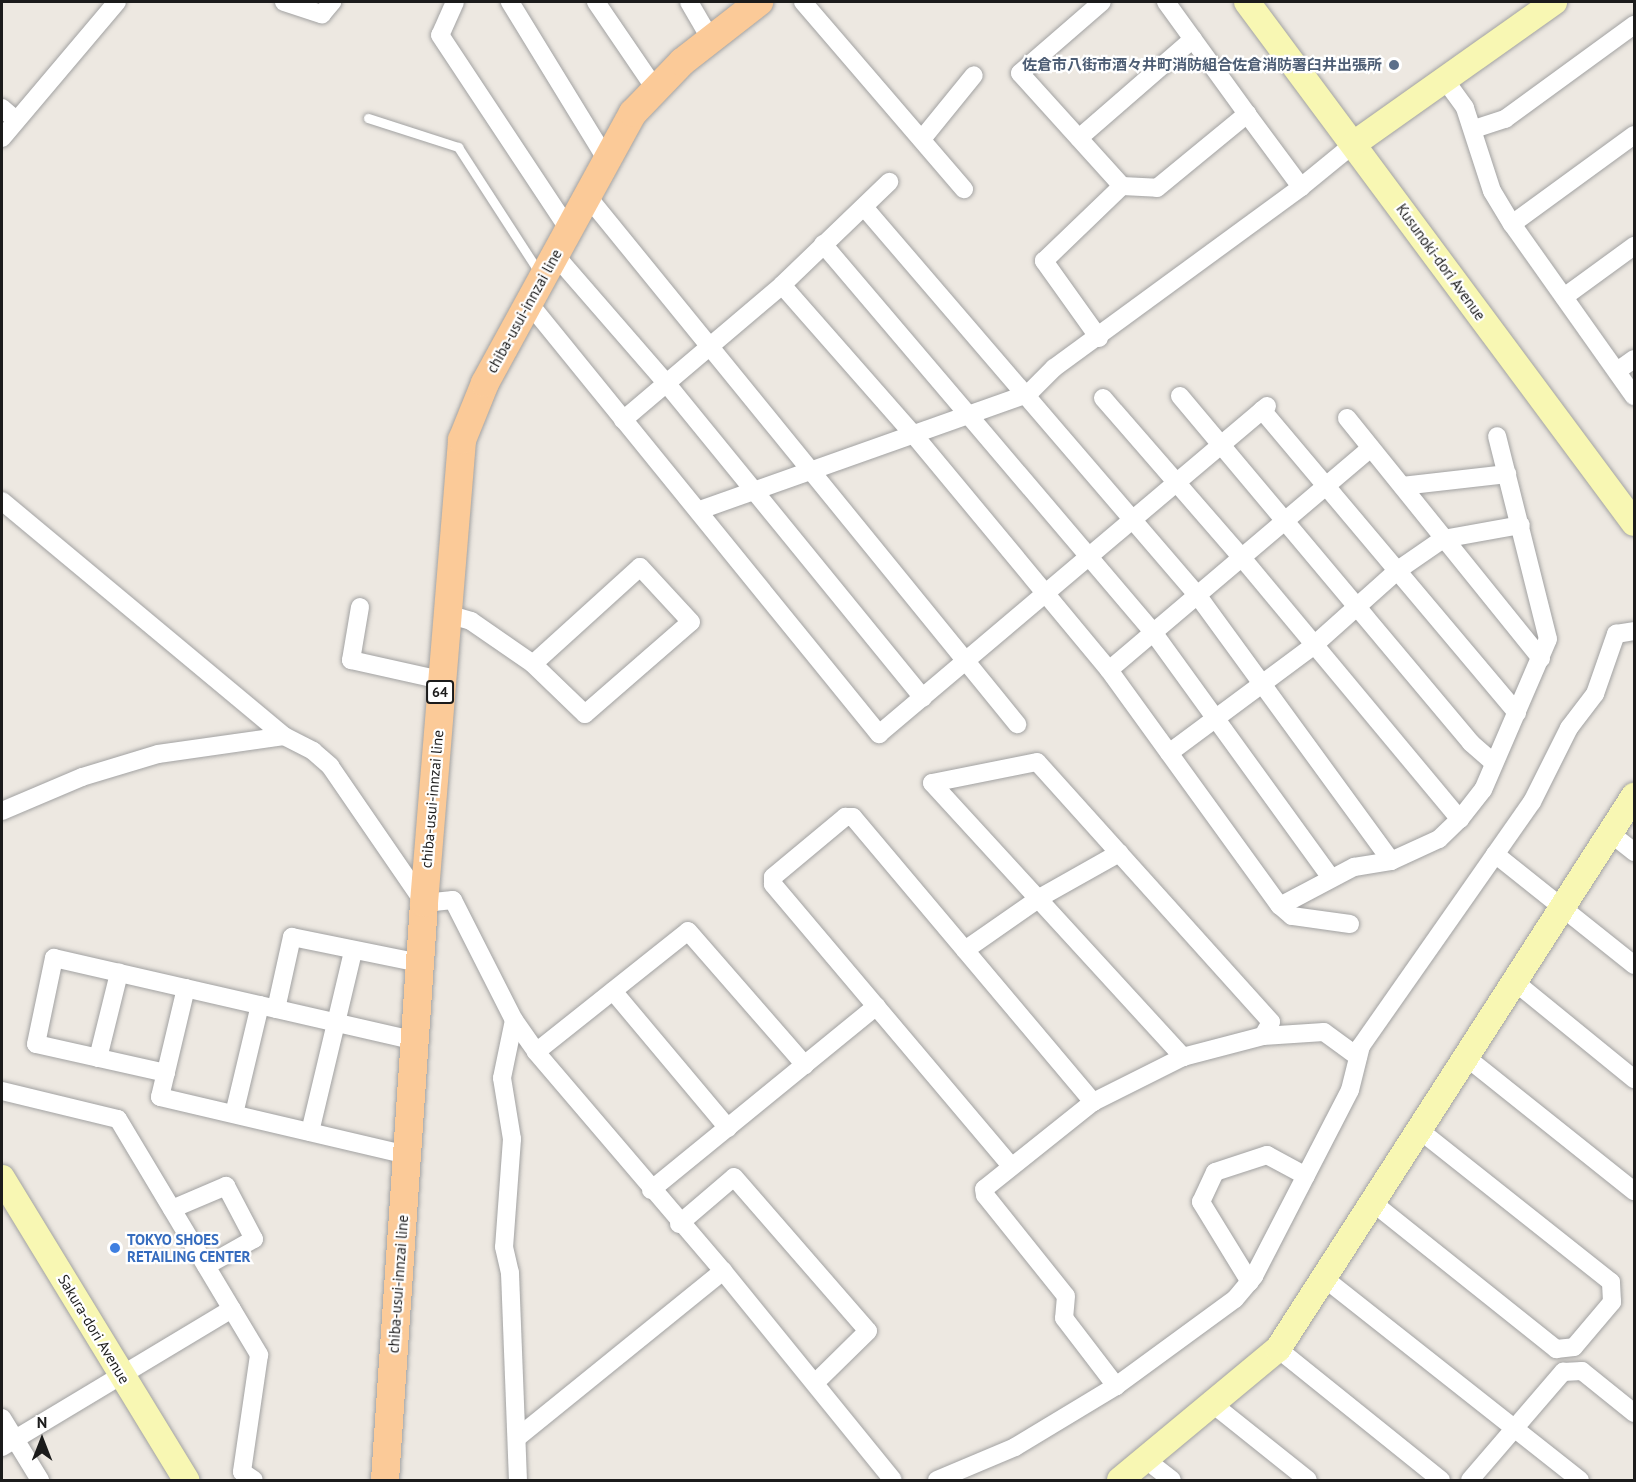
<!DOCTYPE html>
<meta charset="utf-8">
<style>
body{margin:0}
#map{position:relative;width:1636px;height:1482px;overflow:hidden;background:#ede8e1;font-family:"PT Sans","Noto Sans JP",sans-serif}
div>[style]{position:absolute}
.roads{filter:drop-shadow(0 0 2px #a2a2a2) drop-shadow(0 0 2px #a2a2a2)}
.lane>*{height:9px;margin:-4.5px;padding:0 4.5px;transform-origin:4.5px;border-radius:4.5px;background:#fff}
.street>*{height:18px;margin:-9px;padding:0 9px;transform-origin:9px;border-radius:9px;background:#fff}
.secondary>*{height:26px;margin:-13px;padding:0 13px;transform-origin:13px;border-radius:13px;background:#f8f7b3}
.primary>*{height:28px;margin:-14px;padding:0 14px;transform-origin:14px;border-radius:14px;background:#fbca98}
.dots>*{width:16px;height:16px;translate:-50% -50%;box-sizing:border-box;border:3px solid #fff;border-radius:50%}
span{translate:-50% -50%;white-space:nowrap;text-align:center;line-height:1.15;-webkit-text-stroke:4.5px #fff;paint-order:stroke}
.shield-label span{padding:2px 4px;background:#fff;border:2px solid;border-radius:4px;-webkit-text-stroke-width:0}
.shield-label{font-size:14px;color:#1b1b1b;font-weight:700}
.service-label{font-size:15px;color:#4e5e75;font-weight:700}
.right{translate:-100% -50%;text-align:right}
.street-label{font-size:15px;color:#1b1b1b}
.shop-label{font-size:15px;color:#366cbe;font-weight:700}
.left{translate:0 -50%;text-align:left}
.frame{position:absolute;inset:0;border:3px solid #1b1b1b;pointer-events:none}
.north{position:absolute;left:12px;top:1410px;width:60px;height:60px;-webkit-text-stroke:4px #fff;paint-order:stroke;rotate:0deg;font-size:16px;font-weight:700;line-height:24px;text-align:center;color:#1b1b1b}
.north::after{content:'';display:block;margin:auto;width:21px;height:27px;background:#1b1b1b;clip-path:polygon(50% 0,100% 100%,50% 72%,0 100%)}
</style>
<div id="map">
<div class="roads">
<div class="lane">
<div style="left:368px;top:118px;width:95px;rotate:17.9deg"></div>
<div style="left:458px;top:147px;width:149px;rotate:57.1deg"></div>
</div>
<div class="street">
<div style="left:284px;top:2px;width:40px;rotate:18deg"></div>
<div style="left:322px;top:14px;width:16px;rotate:-50deg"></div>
<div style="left:455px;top:2px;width:36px;rotate:114deg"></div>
<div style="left:440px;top:35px;width:234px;rotate:56.5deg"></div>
<div style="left:510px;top:2px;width:185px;rotate:58.5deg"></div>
<div style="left:596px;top:2px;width:103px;rotate:55.7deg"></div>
<div style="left:689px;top:2px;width:44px;rotate:59.9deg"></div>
<div style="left:803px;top:2px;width:247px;rotate:49.3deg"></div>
<div style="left:1166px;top:2px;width:138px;rotate:54.1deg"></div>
<div style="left:1445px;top:80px;width:34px;rotate:54deg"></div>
<div style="left:1465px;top:108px;width:87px;rotate:72deg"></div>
<div style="left:1492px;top:191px;width:39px;rotate:59deg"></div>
<div style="left:1512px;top:224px;width:211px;rotate:54.7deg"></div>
<div style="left:2px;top:108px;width:18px;rotate:41deg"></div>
<div style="left:1474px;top:129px;width:33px;rotate:-18deg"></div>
<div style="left:1505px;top:119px;width:160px;rotate:-36.1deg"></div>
<div style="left:2px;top:138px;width:178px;rotate:-49.8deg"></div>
<div style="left:1079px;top:138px;width:151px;rotate:-41deg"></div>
<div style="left:922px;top:139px;width:82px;rotate:-50.9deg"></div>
<div style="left:1122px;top:186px;width:35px;rotate:3deg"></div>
<div style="left:1157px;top:188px;width:117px;rotate:-39.4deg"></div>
<div style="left:1247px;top:114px;width:91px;rotate:53.5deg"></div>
<div style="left:588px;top:197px;width:680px;rotate:50.85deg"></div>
<div style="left:864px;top:207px;width:513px;rotate:49.35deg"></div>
<div style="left:1198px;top:596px;width:328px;rotate:53.9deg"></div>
<div style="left:1512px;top:224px;width:151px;rotate:-36.1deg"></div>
<div style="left:823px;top:244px;width:509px;rotate:49.62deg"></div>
<div style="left:1153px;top:632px;width:304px;rotate:54.1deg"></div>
<div style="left:555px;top:255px;width:171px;rotate:49deg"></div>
<div style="left:667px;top:384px;width:405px;rotate:50.8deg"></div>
<div style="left:782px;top:285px;width:200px;rotate:48.7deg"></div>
<div style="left:914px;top:435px;width:305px;rotate:50.3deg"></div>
<div style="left:1109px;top:670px;width:291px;rotate:54.1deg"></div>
<div style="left:1564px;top:297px;width:87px;rotate:-36.1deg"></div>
<div style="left:528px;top:302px;width:557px;rotate:50.91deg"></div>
<div style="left:879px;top:734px;width:508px;rotate:-40.21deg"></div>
<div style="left:1099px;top:338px;width:95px;rotate:-125.5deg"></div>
<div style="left:1044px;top:261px;width:108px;rotate:-43.9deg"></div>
<div style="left:1122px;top:186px;width:152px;rotate:-132.1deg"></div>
<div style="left:1020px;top:73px;width:108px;rotate:-40.9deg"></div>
<div style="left:1617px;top:371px;width:21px;rotate:-35deg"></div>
<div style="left:1180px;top:396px;width:453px;rotate:50deg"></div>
<div style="left:1471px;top:743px;width:30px;rotate:41deg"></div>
<div style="left:1103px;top:398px;width:213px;rotate:49deg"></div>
<div style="left:1243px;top:559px;width:339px;rotate:50.2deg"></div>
<div style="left:1262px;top:410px;width:396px;rotate:49.9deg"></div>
<div style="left:1347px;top:418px;width:309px;rotate:51.1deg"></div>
<div style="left:623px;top:420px;width:209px;rotate:-40.3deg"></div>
<div style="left:782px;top:285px;width:149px;rotate:-43.9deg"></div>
<div style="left:1402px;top:486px;width:106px;rotate:-6.5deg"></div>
<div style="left:2px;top:501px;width:367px;rotate:39.8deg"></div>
<div style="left:700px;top:510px;width:348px;rotate:-19.5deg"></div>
<div style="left:1028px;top:394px;width:37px;rotate:-45deg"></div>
<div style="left:1054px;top:368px;width:306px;rotate:-36.2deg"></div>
<div style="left:1301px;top:187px;width:70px;rotate:-39.2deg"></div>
<div style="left:360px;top:607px;width:54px;rotate:99.6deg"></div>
<div style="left:351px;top:660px;width:92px;rotate:12.5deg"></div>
<div style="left:447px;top:614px;width:25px;rotate:16deg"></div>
<div style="left:471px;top:621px;width:75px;rotate:34.7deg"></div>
<div style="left:533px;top:664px;width:72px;rotate:43.9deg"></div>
<div style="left:585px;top:714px;width:140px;rotate:-41deg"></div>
<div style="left:691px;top:622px;width:75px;rotate:-132.8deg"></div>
<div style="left:640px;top:567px;width:144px;rotate:137.8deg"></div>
<div style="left:1109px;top:670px;width:343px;rotate:-40.3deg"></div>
<div style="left:1169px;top:753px;width:179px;rotate:-36.6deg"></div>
<div style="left:1313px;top:646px;width:114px;rotate:-41.8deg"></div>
<div style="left:1398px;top:570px;width:55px;rotate:-34.6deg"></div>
<div style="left:1443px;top:539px;width:79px;rotate:-10.2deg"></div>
<div style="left:2px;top:811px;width:87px;rotate:-23deg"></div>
<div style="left:82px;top:777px;width:79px;rotate:-16.8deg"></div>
<div style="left:158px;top:754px;width:127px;rotate:-8.1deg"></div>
<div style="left:284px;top:736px;width:33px;rotate:27deg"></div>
<div style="left:313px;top:751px;width:23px;rotate:41deg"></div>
<div style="left:330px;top:766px;width:166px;rotate:55.5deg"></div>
<div style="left:424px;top:903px;width:29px;rotate:-6deg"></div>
<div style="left:453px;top:900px;width:135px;rotate:63.1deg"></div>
<div style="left:514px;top:1020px;width:39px;rotate:55deg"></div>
<div style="left:536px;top:1052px;width:288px;rotate:49.5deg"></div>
<div style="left:723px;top:1271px;width:269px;rotate:50.9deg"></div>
<div style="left:1610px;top:833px;width:31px;rotate:38deg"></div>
<div style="left:1119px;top:853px;width:122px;rotate:-132deg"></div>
<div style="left:1037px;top:762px;width:107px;rotate:168.7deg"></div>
<div style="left:932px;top:783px;width:372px;rotate:47.5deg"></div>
<div style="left:1495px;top:854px;width:178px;rotate:38.6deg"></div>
<div style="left:1350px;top:924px;width:59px;rotate:-172.1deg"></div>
<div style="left:1292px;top:916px;width:16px;rotate:-140deg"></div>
<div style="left:1280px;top:906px;width:84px;rotate:-27.8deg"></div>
<div style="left:1354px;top:867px;width:37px;rotate:-9deg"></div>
<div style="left:1391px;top:861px;width:53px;rotate:-24.6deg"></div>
<div style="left:1439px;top:839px;width:29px;rotate:-44deg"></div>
<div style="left:1460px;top:819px;width:37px;rotate:-52deg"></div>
<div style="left:1483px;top:790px;width:164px;rotate:-66.7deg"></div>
<div style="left:1548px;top:639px;width:209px;rotate:-104.1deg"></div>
<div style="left:965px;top:950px;width:93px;rotate:-34.9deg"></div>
<div style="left:1041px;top:897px;width:90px;rotate:-29.4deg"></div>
<div style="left:1119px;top:853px;width:227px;rotate:48deg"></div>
<div style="left:1271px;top:1022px;width:16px;rotate:120deg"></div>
<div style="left:1263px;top:1036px;width:83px;rotate:165.3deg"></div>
<div style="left:1183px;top:1057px;width:101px;rotate:153.4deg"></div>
<div style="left:1093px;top:1102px;width:139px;rotate:141.4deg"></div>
<div style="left:984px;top:1189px;width:6px;rotate:81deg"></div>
<div style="left:985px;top:1195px;width:129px;rotate:51.3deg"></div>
<div style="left:1066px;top:1296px;width:22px;rotate:95deg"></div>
<div style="left:1064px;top:1318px;width:86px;rotate:52.6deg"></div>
<div style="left:1515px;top:982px;width:154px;rotate:39.2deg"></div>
<div style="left:186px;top:988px;width:112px;rotate:103.4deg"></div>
<div style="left:160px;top:1097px;width:254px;rotate:13.2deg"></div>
<div style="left:613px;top:991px;width:179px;rotate:50deg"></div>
<div style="left:276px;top:1009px;width:74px;rotate:-77.5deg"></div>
<div style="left:292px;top:937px;width:131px;rotate:11.5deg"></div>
<div style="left:514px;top:1020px;width:59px;rotate:101.7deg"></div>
<div style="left:502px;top:1078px;width:62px;rotate:80.7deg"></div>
<div style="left:512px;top:1139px;width:108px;rotate:94.2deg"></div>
<div style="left:504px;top:1247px;width:27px;rotate:77deg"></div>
<div style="left:510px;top:1273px;width:207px;rotate:87.8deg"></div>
<div style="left:1263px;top:1036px;width:61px;rotate:-3.8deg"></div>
<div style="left:1324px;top:1032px;width:42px;rotate:36.3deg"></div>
<div style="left:536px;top:1052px;width:194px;rotate:-38.5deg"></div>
<div style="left:688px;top:931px;width:178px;rotate:48.9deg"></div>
<div style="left:1466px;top:1057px;width:215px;rotate:38.6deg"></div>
<div style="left:98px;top:1058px;width:88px;rotate:-76.1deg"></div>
<div style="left:166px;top:1073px;width:133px;rotate:-167.4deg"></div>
<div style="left:36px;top:1044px;width:88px;rotate:-78.2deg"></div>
<div style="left:54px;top:958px;width:370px;rotate:12.9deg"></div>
<div style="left:2px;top:1091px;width:119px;rotate:13.6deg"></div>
<div style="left:118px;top:1119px;width:275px;rotate:59.1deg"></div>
<div style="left:259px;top:1355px;width:118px;rotate:98.3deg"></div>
<div style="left:242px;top:1472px;width:14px;rotate:34deg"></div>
<div style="left:234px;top:1114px;width:112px;rotate:-76.6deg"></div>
<div style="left:310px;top:1132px;width:186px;rotate:-76.6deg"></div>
<div style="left:1011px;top:1166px;width:369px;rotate:-130.2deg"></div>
<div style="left:773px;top:884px;width:7px;rotate:-90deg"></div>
<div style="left:773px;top:877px;width:94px;rotate:-39.8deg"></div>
<div style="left:845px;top:817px;width:8px"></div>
<div style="left:853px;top:817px;width:373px;rotate:49.9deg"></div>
<div style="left:651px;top:1190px;width:291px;rotate:-39.2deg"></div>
<div style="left:1372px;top:1202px;width:236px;rotate:38.6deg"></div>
<div style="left:1556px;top:1349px;width:18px;rotate:-6deg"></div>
<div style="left:1574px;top:1347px;width:59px;rotate:-49.8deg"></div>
<div style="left:1612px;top:1302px;width:20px;rotate:-93deg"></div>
<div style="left:1611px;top:1282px;width:245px;rotate:-141.6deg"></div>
<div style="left:172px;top:1209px;width:59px;rotate:-23.1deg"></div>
<div style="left:226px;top:1186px;width:60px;rotate:62.2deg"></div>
<div style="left:254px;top:1239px;width:55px;rotate:150.6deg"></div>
<div style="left:679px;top:1224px;width:72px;rotate:-40.5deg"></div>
<div style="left:734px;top:1177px;width:204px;rotate:49deg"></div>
<div style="left:868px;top:1331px;width:74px;rotate:135.5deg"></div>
<div style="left:1324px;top:1278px;width:326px;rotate:38.3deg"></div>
<div style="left:1250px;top:1282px;width:94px;rotate:-121.5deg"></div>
<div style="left:1201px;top:1202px;width:33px;rotate:-65deg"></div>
<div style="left:1215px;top:1172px;width:55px;rotate:-18.1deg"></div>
<div style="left:1267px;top:1155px;width:44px;rotate:28.3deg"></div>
<div style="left:1278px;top:1349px;width:209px;rotate:38.8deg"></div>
<div style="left:1214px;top:1405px;width:120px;rotate:38.6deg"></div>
<div style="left:2px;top:1418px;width:73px;rotate:58.5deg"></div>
<div style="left:518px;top:1437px;width:264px;rotate:-39deg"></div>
<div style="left:2px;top:1447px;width:268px;rotate:-31deg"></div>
<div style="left:1145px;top:1459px;width:34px;rotate:38deg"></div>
<div style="left:937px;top:1480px;width:85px;rotate:-22.9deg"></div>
<div style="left:1015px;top:1447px;width:118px;rotate:-31.1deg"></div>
<div style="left:1116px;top:1386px;width:147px;rotate:-36.2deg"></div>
<div style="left:1235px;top:1299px;width:30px;rotate:-50deg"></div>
<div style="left:1254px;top:1276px;width:209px;rotate:-62.7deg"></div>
<div style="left:1350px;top:1090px;width:45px;rotate:-76deg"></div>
<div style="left:1361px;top:1046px;width:298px;rotate:-55deg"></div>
<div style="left:1532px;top:802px;width:83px;rotate:-63.4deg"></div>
<div style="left:1569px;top:728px;width:43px;rotate:-52.6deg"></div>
<div style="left:1595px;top:694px;width:64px;rotate:-70.7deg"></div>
<div style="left:1616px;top:634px;width:18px;rotate:-9deg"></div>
<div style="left:1470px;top:1480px;width:143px;rotate:-49.3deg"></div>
<div style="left:1563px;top:1372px;width:19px;rotate:-3deg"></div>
<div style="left:1582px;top:1371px;width:67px;rotate:38.9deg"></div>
</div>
<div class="secondary">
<div style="left:1247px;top:2px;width:649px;rotate:53.39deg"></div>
<div style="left:1355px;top:143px;width:244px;rotate:-35.3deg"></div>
<div style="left:2px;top:1178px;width:354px;rotate:58.6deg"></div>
<div style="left:1120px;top:1480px;width:205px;rotate:-39.7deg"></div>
<div style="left:1278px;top:1349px;width:658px;rotate:-57.23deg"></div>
</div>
<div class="primary">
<div style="left:385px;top:1480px;width:578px;rotate:-86.13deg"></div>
<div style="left:424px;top:903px;width:465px;rotate:-85.3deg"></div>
<div style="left:462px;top:440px;width:61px;rotate:-68deg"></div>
<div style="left:485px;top:383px;width:308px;rotate:-61.3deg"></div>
<div style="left:633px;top:113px;width:71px;rotate:-46.1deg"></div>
<div style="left:682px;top:62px;width:98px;rotate:-37.9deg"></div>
</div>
</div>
<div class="dots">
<div style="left:1394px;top:65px;background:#5c6f8a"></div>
<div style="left:115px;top:1248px;background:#3f7fe0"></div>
</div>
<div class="shield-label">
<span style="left:440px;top:692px">64</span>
</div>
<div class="service-label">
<span class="right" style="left:1382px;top:65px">佐倉市八街市酒々井町消防組合佐倉消防署臼井出張所</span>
</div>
<div class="street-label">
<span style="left:1441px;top:262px;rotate:54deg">Kusunoki-dori Avenue</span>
<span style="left:524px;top:311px;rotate:-61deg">chiba-usui-innzai line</span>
<span style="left:432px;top:799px;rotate:-85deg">chiba-usui-innzai line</span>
<span style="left:398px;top:1284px;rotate:-86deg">chiba-usui-innzai line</span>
<span style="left:94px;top:1329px;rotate:59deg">Sakura-dori Avenue</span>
</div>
<div class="shop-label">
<span class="left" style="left:127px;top:1248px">TOKYO SHOES<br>RETAILING CENTER</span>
</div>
<div class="frame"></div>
<div class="north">N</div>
</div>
